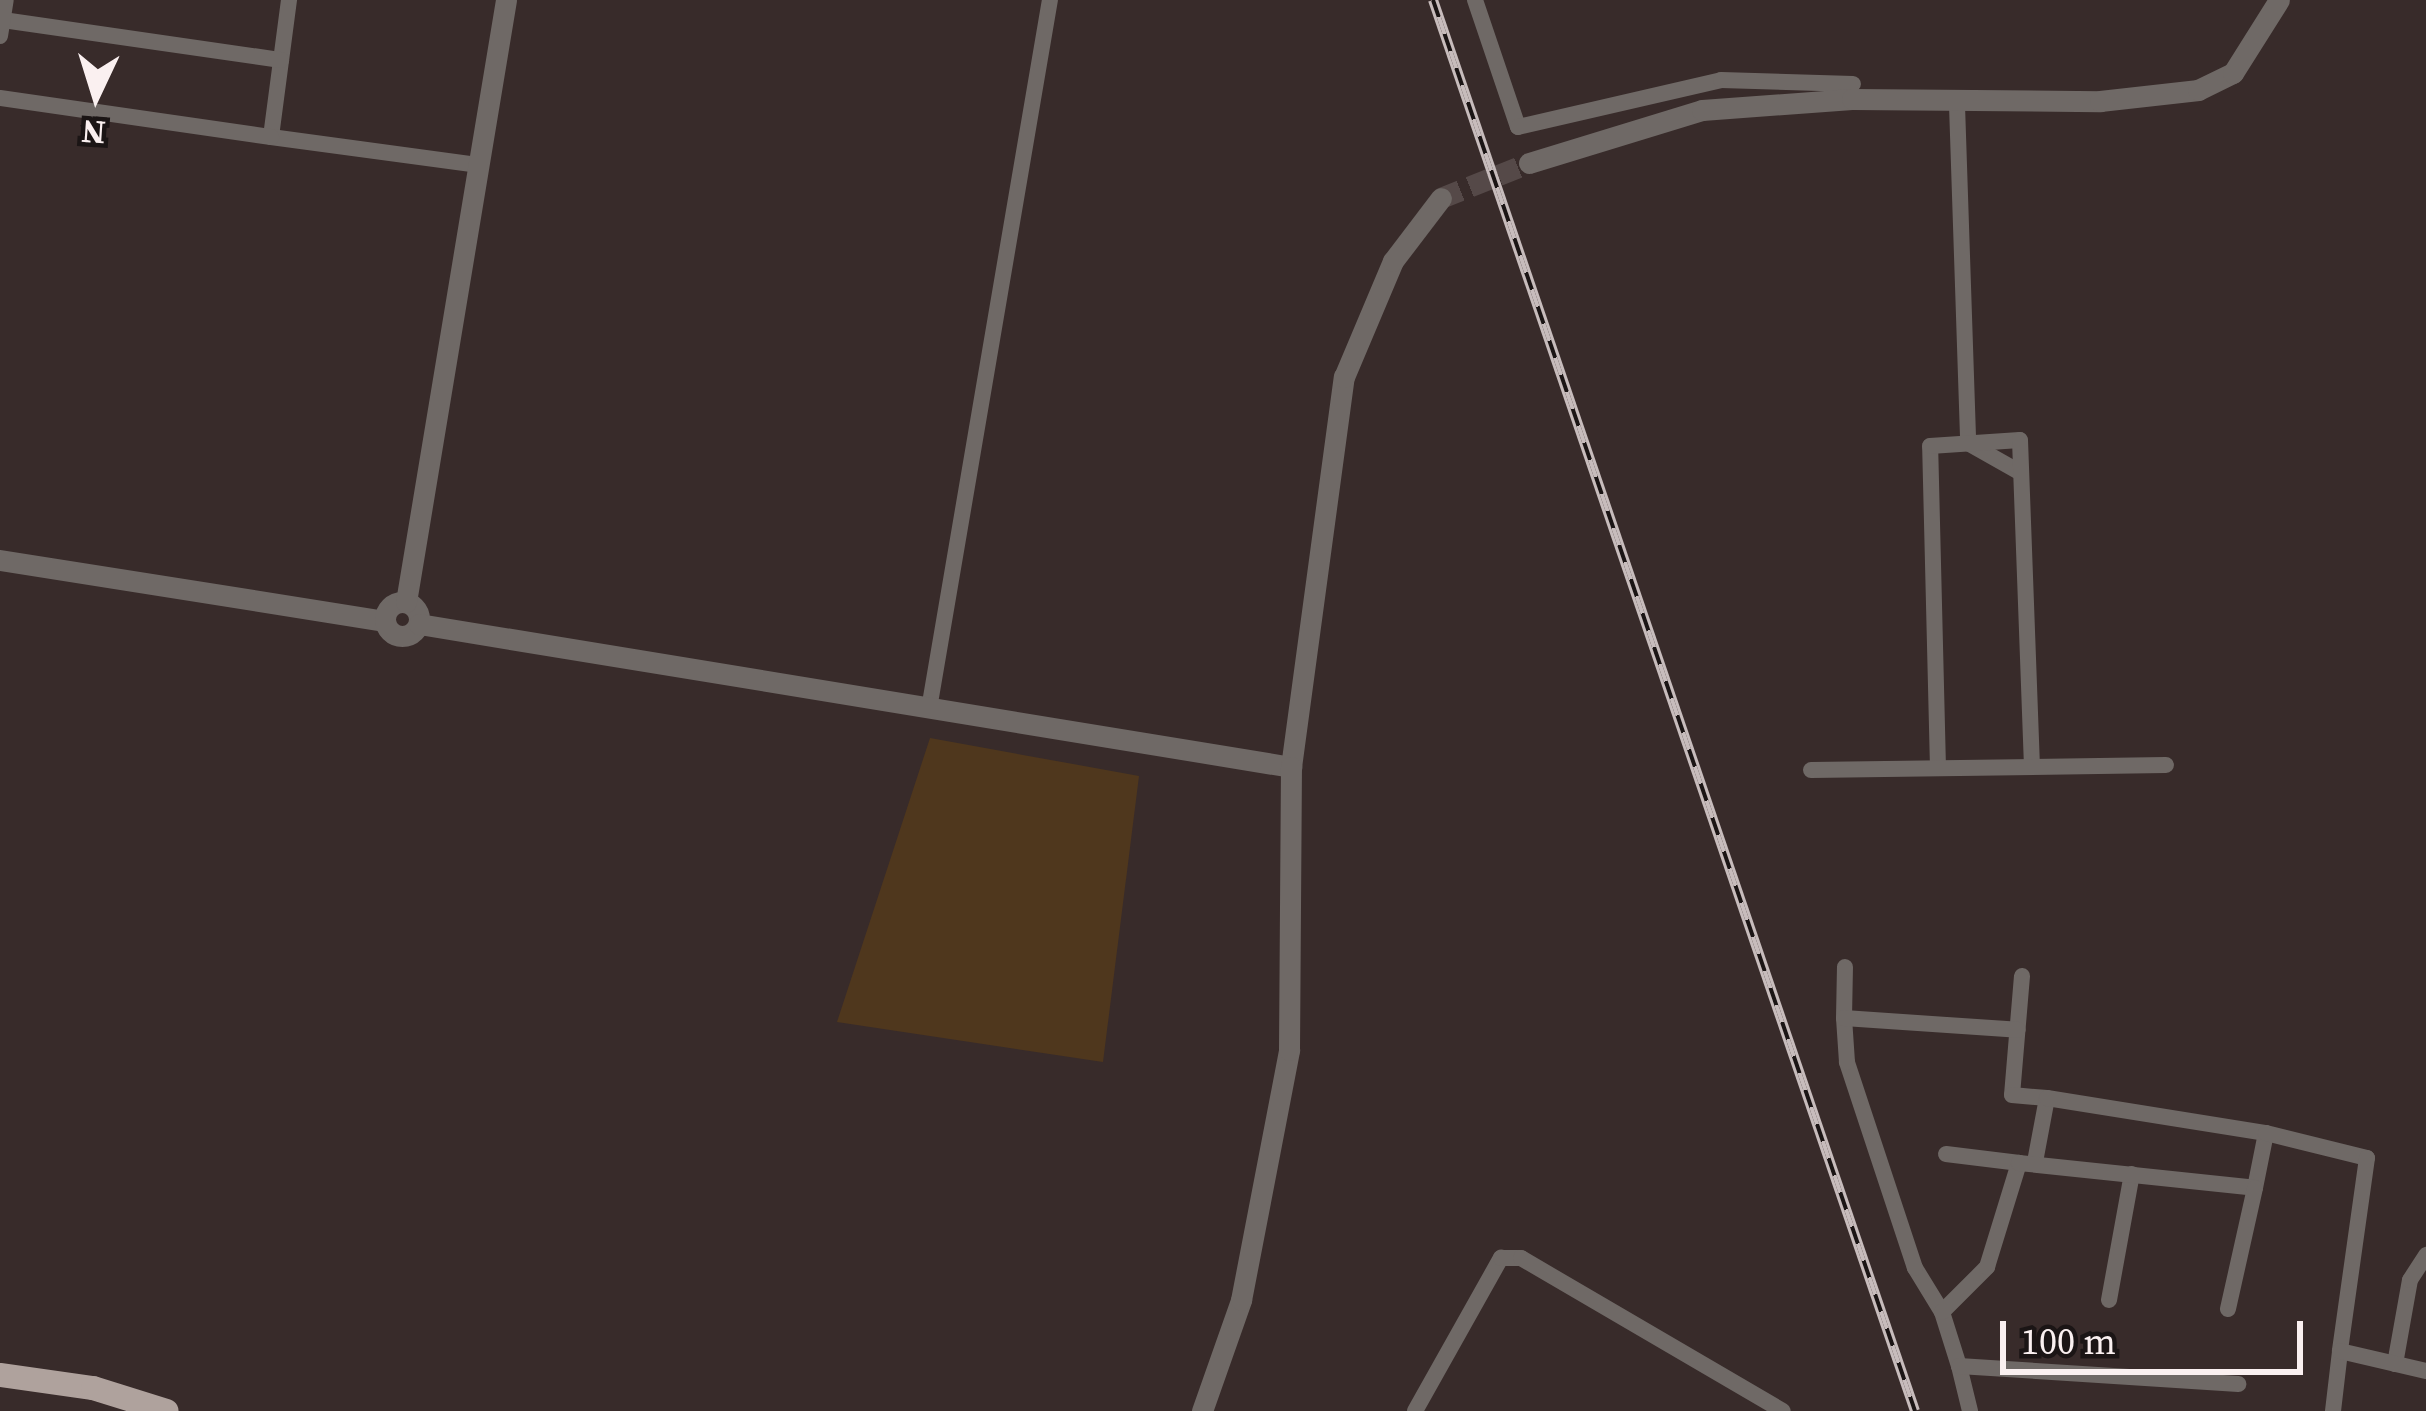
<!DOCTYPE html>
<style>
body{margin:0}
#map{position:relative;width:2426px;height:1411px;overflow:hidden;background:#382b2a;font-family:"Source Serif 4",serif}
div>[style]{position:absolute}
.green>*{inset:0;background:#4f371d}
.tertiary-tunnel>*{height:21px;margin-top:-10.5px;transform-origin:0;background:repeating-linear-gradient(90deg,#554948 0 21px,transparent 0 31px)}
.minor>*{height:16px;margin:-8px;padding:0 8px;transform-origin:8px;border-radius:8px;background:#6f6966}
.tertiary>*{height:21px;margin:-10.5px;padding:0 10.5px;transform-origin:10.5px;border-radius:10.5px;background:#6f6966}
.tertiary>.ring{margin:-10.5px;padding:0;box-sizing:content-box;background:none;border:21px solid #6f6966;border-radius:50%}
.primary>*{height:24px;margin:-12px;padding:0 12px;transform-origin:12px;border-radius:12px;background:#afa29d}
.rail>*{height:10px;margin-top:-5px;transform-origin:0;background:repeating-linear-gradient(90deg,#1b1515 0 18px,#c7bcbc 0 36px);box-sizing:border-box;border-block:3px solid #c7bcbc}
span{translate:-50% -50%;white-space:nowrap;text-align:center;line-height:1.15;-webkit-text-stroke:12px #1b1515;paint-order:stroke}
.north{position:absolute;left:36px;top:36px;width:120px;height:120px;-webkit-text-stroke:9px #1b1515;paint-order:stroke;rotate:184deg;font-size:33px;font-weight:700;line-height:48px;text-align:center;color:#faf0f0}
.north::after{content:'';display:block;margin:auto;width:42px;height:54px;background:#faf0f0;clip-path:polygon(50% 0,100% 100%,50% 72%,0 100%)}
.scale{position:absolute;left:2000px;top:1321px;width:303px;height:54px;box-sizing:border-box;border:6px solid #faf0f0;border-top:0;padding-left:15px;font-size:36px;line-height:42px;white-space:nowrap;color:#faf0f0;-webkit-text-stroke:9px #1b1515;paint-order:stroke}
</style>
<div id="map">
<div class="green">
<div style="clip-path:polygon(930px 738px,1139px 776px,1103px 1062px,837px 1022px)"></div>
</div>
<div class="tertiary-tunnel">
<div style="left:1441px;top:198px;width:95px;rotate:-21.7deg"></div>
</div>
<div class="minor">
<div style="left:289px;top:0;width:138px;rotate:97.5deg"></div>
<div style="left:271px;top:137px;width:208px;rotate:7.7deg"></div>
<div style="left:1475px;top:0;width:134px;rotate:71.3deg"></div>
<div style="left:1518px;top:127px;width:208px;rotate:-13deg"></div>
<div style="left:1721px;top:80px;width:132px;rotate:1.7deg"></div>
<div style="left:3px;top:20px;width:281px;rotate:8.2deg"></div>
<div style="left:0;top:36px;width:36px;rotate:-81deg"></div>
<div style="left:0;top:98px;width:274px;rotate:8.2deg"></div>
<div style="left:1957px;top:105px;width:338px;rotate:88.1deg"></div>
<div style="left:1968px;top:443px;width:61px;rotate:29.5deg"></div>
<div style="left:929px;top:709px;width:719px;rotate:-80.32deg"></div>
<div style="left:1938px;top:768px;width:322px;rotate:-91.4deg"></div>
<div style="left:1930px;top:446px;width:90px;rotate:-3.8deg"></div>
<div style="left:2020px;top:440px;width:327px;rotate:87.9deg"></div>
<div style="left:1811px;top:770px;width:355px;rotate:-0.8deg"></div>
<div style="left:2022px;top:976px;width:119px;rotate:94.8deg"></div>
<div style="left:2012px;top:1095px;width:35px;rotate:5deg"></div>
<div style="left:1844px;top:1018px;width:51px;rotate:-88.9deg"></div>
<div style="left:1946px;top:1154px;width:74px;rotate:7deg"></div>
<div style="left:2035px;top:1162px;width:65px;rotate:-79.4deg"></div>
<div style="left:2047px;top:1098px;width:222px;rotate:9.1deg"></div>
<div style="left:2255px;top:1188px;width:56px;rotate:-78.7deg"></div>
<div style="left:2266px;top:1133px;width:104px;rotate:13.9deg"></div>
<div style="left:2367px;top:1158px;width:195px;rotate:98deg"></div>
<div style="left:2109px;top:1300px;width:128px;rotate:-79.7deg"></div>
<div style="left:1942px;top:1312px;width:52px;rotate:-121.5deg"></div>
<div style="left:1915px;top:1268px;width:217px;rotate:-108.3deg"></div>
<div style="left:1847px;top:1062px;width:44px;rotate:-93.9deg"></div>
<div style="left:1844px;top:1018px;width:174px;rotate:3.9deg"></div>
<div style="left:2395px;top:1364px;width:85px;rotate:-79.9deg"></div>
<div style="left:2410px;top:1280px;width:30px;rotate:-57deg"></div>
<div style="left:1959px;top:1366px;width:57px;rotate:-107.5deg"></div>
<div style="left:1942px;top:1312px;width:64px;rotate:-45deg"></div>
<div style="left:1987px;top:1267px;width:109px;rotate:-72.9deg"></div>
<div style="left:2019px;top:1163px;width:237px;rotate:6deg"></div>
<div style="left:2255px;top:1188px;width:124px;rotate:102.6deg"></div>
<div style="left:1415px;top:1411px;width:176px;rotate:-60.7deg"></div>
<div style="left:1501px;top:1258px;width:20px"></div>
<div style="left:1521px;top:1258px;width:303px;rotate:30.3deg"></div>
<div style="left:1970px;top:1411px;width:46px;rotate:-103.7deg"></div>
<div style="left:1959px;top:1366px;width:280px;rotate:3.7deg"></div>
<div style="left:2333px;top:1411px;width:60px;rotate:-83.3deg"></div>
<div style="left:2340px;top:1351px;width:88px;rotate:13.1deg"></div>
</div>
<div class="tertiary">
<div style="left:1529px;top:163px;width:181px;rotate:-17deg"></div>
<div style="left:1702px;top:110px;width:150px;rotate:-4.2deg"></div>
<div style="left:1852px;top:99px;width:248px;rotate:0.5deg"></div>
<div style="left:2100px;top:101px;width:99px;rotate:-6.4deg"></div>
<div style="left:2198px;top:90px;width:39px;rotate:-26deg"></div>
<div style="left:2233px;top:73px;width:86px;rotate:-57.8deg"></div>
<div style="left:0;top:560px;width:390px;rotate:9deg"></div>
<div class="ring" style="left:385px;top:602px;width:13px;height:13px"></div>
<div style="left:406px;top:602px;width:610px;rotate:-80.57deg"></div>
<div style="left:419px;top:624px;width:884px;rotate:9.31deg"></div>
<div style="left:1291px;top:767px;width:394px;rotate:-82.3deg"></div>
<div style="left:1344px;top:377px;width:126px;rotate:-67.1deg"></div>
<div style="left:1393px;top:261px;width:79px;rotate:-52.7deg"></div>
<div style="left:1202px;top:1411px;width:118px;rotate:-70.6deg"></div>
<div style="left:1241px;top:1300px;width:255px;rotate:-79.1deg"></div>
<div style="left:1289px;top:1050px;width:283px;rotate:-89.6deg"></div>
</div>
<div class="primary">
<div style="left:0;top:1375px;width:94px;rotate:8deg"></div>
<div style="left:93px;top:1388px;width:77px;rotate:17.3deg"></div>
</div>
<div class="rail">
<div style="left:1433px;top:0;width:1491px;rotate:71.14deg"></div>
</div>
<div class="north">N</div>
<div class="scale">100 m</div>
</div>
